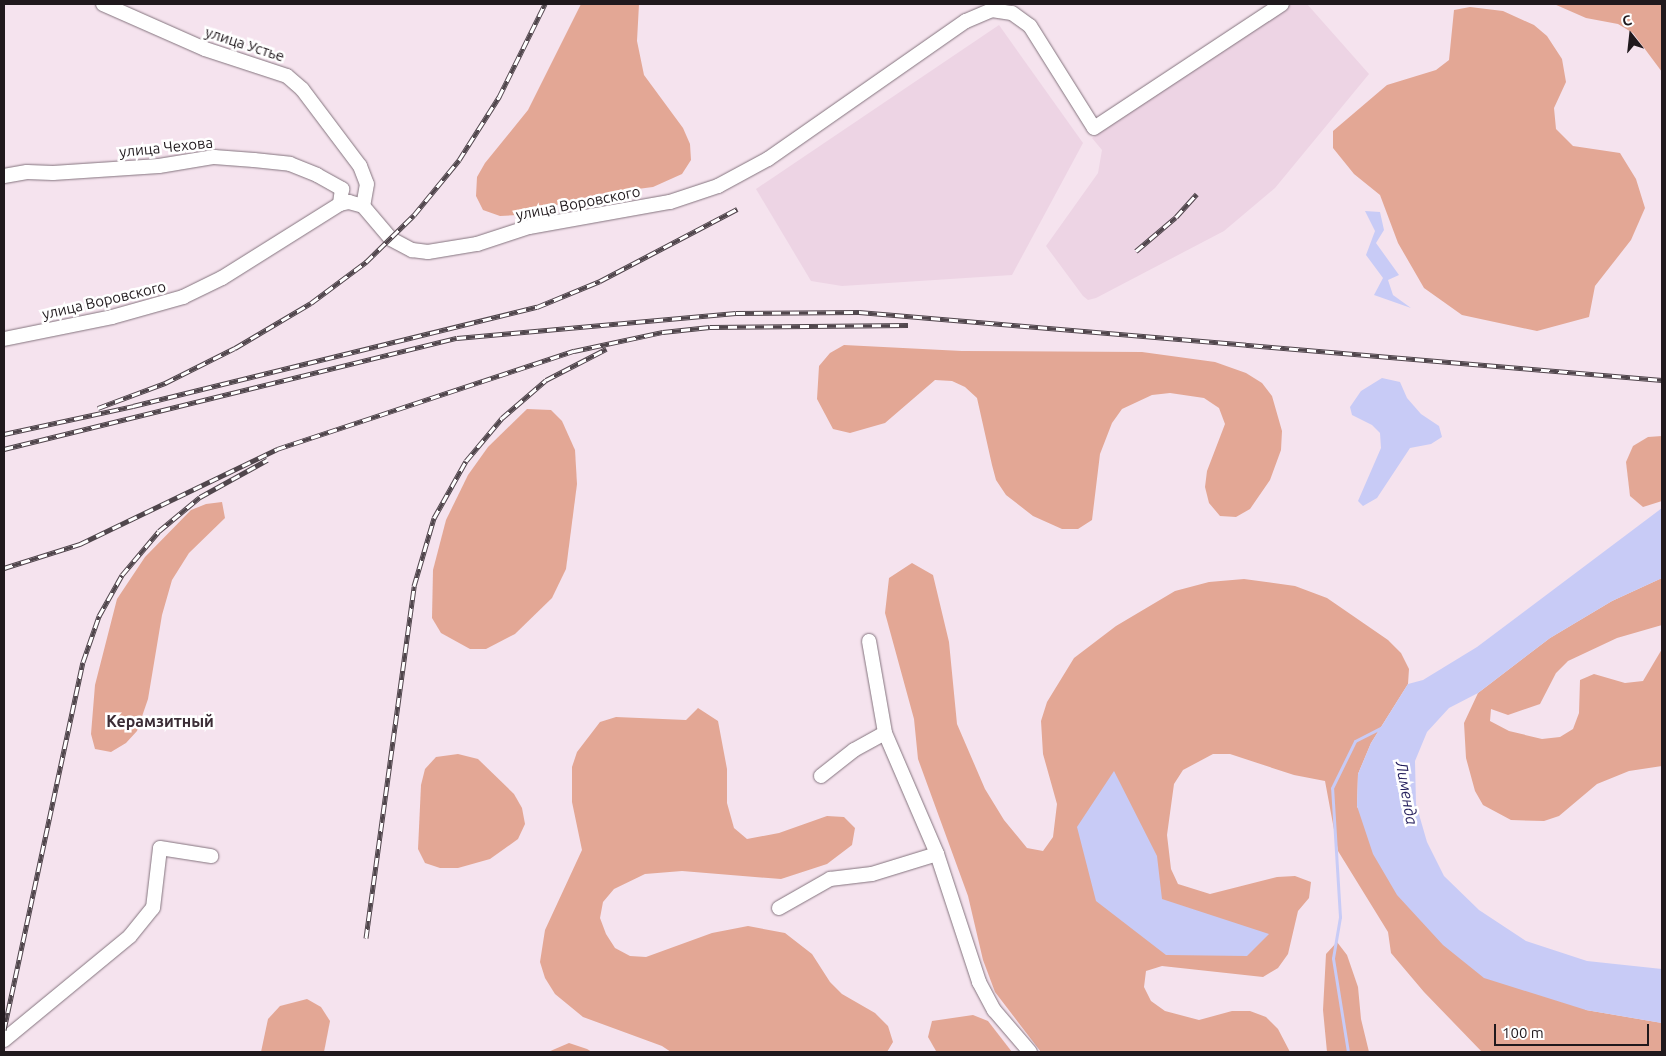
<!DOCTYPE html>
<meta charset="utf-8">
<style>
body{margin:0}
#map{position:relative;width:1666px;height:1056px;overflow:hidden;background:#f5e3ee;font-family:Ubuntu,sans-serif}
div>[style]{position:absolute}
.built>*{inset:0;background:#edd4e4}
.forest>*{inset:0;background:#e3a795}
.water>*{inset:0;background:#c8cbf6}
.stream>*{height:3px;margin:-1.5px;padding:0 1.5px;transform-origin:1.5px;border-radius:1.5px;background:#c8cbf6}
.roads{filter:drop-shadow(0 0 1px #84747e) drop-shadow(0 0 1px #84747e)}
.minor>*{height:14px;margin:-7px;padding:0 7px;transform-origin:7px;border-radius:7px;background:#fff}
.rail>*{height:5px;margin-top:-2.5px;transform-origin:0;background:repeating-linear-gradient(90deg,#fff 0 9px,#50464c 0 18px);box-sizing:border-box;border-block:1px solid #50464c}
span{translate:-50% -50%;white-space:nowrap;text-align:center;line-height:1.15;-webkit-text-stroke:5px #fff;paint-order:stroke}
.street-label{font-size:15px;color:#20191d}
.neighbourhood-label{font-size:16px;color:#3b2d36;font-weight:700}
.water-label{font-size:16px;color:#241e5c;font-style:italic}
.frame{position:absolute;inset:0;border:5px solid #20191d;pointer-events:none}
.north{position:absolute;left:1606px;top:10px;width:50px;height:50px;-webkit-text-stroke:4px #fff;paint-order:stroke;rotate:344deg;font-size:14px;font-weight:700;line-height:20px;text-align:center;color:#20191d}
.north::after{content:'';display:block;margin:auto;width:18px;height:22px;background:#20191d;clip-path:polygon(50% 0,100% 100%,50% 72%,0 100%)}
.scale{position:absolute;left:1494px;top:1024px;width:155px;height:22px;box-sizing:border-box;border:2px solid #20191d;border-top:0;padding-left:6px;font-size:15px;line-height:18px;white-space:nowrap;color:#20191d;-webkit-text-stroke:4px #fff;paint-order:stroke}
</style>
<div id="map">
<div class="built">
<div style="clip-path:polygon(1292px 4px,1307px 4px,1369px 74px,1275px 188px,1224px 231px,1096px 298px,1088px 300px,1083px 296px,1046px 246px,1098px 173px,1102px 150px,1092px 138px)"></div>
<div style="clip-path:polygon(999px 25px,1083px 143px,1012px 275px,842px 286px,811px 281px,756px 189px)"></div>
</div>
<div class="forest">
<div style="clip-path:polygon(581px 4px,639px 4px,637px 41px,644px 75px,683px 128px,690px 144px,691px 160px,682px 174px,653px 187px,599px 194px,518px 215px,500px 216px,483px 210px,476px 196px,477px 177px,485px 163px,528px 110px)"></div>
<div style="clip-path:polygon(1554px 4px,1662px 4px,1662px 72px,1633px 33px,1618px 24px,1586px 18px)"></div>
<div style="clip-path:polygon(1470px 7px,1503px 11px,1534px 25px,1547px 36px,1562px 59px,1566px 82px,1554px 108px,1556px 129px,1573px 146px,1620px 153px,1636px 179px,1645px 208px,1631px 240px,1595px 286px,1589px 317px,1537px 331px,1462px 315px,1424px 288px,1398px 243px,1380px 195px,1354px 174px,1333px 148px,1333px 131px,1387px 85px,1436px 70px,1449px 60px,1454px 10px)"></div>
<div style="clip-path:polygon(844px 345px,962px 351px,1142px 352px,1215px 362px,1246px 373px,1262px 383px,1272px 396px,1282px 431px,1281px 450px,1270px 480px,1250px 509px,1236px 517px,1220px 516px,1209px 503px,1205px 487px,1207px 471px,1225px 424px,1219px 408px,1204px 398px,1170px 393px,1152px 395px,1122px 409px,1112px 423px,1100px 454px,1092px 520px,1078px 529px,1062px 529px,1033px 516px,1006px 495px,996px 480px,992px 465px,977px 398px,965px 387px,952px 381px,935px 380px,885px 423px,850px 433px,833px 429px,817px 399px,819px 366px,830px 353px)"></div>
<div style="clip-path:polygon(527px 409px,551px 410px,562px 421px,575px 450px,577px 484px,566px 569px,552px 598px,515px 634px,486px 649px,470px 649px,441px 633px,432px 618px,433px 570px,446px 520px,468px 475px,488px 447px)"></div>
<div style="clip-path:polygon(1662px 436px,1662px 501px,1643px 507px,1630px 496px,1626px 462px,1633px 446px,1648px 437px)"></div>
<div style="clip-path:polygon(222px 502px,225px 518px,189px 553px,172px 580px,162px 615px,148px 699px,137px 731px,126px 743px,111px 752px,95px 749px,91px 734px,95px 685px,117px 599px,145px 557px,191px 510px,206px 504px)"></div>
<div style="clip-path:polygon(912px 563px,933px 575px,949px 642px,957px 724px,985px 789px,1004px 820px,1027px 848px,1043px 851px,1053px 837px,1057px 804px,1043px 754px,1041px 721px,1047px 702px,1074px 658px,1116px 626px,1175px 591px,1209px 582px,1244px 579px,1295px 586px,1327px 598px,1388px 640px,1401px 653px,1409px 669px,1408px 684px,1371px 743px,1358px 774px,1357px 807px,1586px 1010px,1662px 1023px,1662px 1052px,1482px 1052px,1424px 992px,1391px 953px,1388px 932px,1338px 851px,1325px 781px,1294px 775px,1230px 754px,1213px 754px,1183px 770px,1174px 784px,1167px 835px,1171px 869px,1178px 884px,1210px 894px,1277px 877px,1295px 876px,1311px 882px,1309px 898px,1298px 911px,1288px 954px,1278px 968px,1263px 977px,1162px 966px,1146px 971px,1144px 987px,1151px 1001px,1165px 1011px,1199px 1020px,1232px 1011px,1250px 1011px,1266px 1017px,1278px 1029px,1290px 1052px,1041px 1052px,995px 992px,983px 960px,968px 896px,918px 759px,914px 719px,885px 613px,889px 578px)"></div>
<div style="clip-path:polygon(1662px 578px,1662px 625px,1617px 638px,1568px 661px,1556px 673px,1540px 704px,1508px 715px,1491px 709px,1490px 721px,1509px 731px,1542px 739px,1560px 737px,1573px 729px,1579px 713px,1580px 680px,1594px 674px,1625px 683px,1643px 681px,1662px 649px,1662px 766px,1629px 771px,1597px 784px,1559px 816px,1544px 821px,1511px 820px,1483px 805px,1475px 791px,1466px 758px,1464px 723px,1478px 693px,1550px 638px,1612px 601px)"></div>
<div style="clip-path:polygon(698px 708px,718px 721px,727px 769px,727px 803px,734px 828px,747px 839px,779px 833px,827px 816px,844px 817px,855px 828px,852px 845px,827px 864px,781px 879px,682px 871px,645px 874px,614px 889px,603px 902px,600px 918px,606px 934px,615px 948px,630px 956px,646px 957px,712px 933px,748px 926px,785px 933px,812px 954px,830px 982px,842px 994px,875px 1013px,888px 1026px,893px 1042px,887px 1052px,671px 1052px,662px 1046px,583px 1017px,555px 994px,545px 978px,540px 962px,545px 930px,582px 850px,572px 802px,572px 767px,577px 752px,600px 722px,616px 717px,686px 720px)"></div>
<div style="clip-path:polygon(458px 754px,478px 759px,514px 794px,522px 808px,525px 824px,518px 839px,490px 859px,458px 868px,440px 868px,425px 863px,418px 849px,421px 785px,425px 769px,436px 757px)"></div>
<div style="clip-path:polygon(1337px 942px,1347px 955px,1358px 987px,1361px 1019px,1369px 1052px,1327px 1052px,1323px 1010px,1326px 954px)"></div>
<div style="clip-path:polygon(307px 999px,321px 1007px,330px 1021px,324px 1052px,261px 1052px,268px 1019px,280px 1006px)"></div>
<div style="clip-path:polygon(973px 1015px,988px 1021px,1012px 1052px,936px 1051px,928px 1037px,932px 1021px)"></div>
<div style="clip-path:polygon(569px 1043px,587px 1049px,592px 1052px,548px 1052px)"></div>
</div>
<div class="water">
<div style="clip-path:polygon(1365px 211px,1380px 212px,1384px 230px,1376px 243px,1399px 275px,1388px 280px,1393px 295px,1411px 308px,1374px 295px,1383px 278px,1366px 255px,1375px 231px)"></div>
<div style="clip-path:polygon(1382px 378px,1400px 382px,1407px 398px,1421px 414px,1439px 426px,1442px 437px,1431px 444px,1410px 448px,1377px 498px,1363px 506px,1358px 501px,1381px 448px,1380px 433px,1372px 425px,1352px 415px,1350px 407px,1361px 391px)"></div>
<div style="clip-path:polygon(1662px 508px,1662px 578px,1612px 601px,1550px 638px,1478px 693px,1449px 708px,1427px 732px,1415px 761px,1416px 804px,1427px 842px,1444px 876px,1479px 910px,1526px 941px,1587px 961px,1662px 969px,1662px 1023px,1586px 1010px,1484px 978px,1443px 945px,1397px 895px,1373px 854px,1357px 806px,1358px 774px,1371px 743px,1408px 684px,1423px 680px,1477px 647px)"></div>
<div style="clip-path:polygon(1114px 771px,1157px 856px,1162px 899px,1269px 934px,1247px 956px,1166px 955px,1096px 901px,1077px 827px)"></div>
</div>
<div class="stream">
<div style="left:1348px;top:1052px;width:95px;rotate:-99.1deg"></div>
<div style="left:1333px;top:958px;width:42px;rotate:-80.3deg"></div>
<div style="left:1340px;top:917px;width:129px;rotate:-93.5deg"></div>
<div style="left:1332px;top:788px;width:52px;rotate:-63.9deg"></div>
<div style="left:1355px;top:741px;width:30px;rotate:-27deg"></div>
</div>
<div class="roads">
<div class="minor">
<div style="left:103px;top:4px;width:111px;rotate:23.8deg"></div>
<div style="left:205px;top:49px;width:86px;rotate:18.2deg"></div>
<div style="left:287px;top:76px;width:20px;rotate:41deg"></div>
<div style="left:302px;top:89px;width:96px;rotate:53deg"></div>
<div style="left:360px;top:166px;width:19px;rotate:69deg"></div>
<div style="left:367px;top:184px;width:22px;rotate:100deg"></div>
<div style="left:4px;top:176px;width:23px;rotate:-10deg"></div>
<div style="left:27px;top:172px;width:26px;rotate:2deg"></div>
<div style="left:53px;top:173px;width:106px;rotate:-3.8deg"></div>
<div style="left:159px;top:166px;width:56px;rotate:-9.3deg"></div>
<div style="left:214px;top:157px;width:40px;rotate:4.3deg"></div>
<div style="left:254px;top:160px;width:36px;rotate:6deg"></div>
<div style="left:290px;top:164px;width:29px;rotate:22deg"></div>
<div style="left:317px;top:175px;width:29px;rotate:29deg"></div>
<div style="left:342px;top:189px;width:15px;rotate:98deg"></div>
<div style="left:4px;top:339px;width:110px;rotate:-11.5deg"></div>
<div style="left:112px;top:317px;width:74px;rotate:-15.7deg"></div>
<div style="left:183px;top:297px;width:43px;rotate:-26deg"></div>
<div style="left:222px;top:278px;width:139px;rotate:-32.1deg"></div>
<div style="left:340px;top:204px;width:9px;rotate:-13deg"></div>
<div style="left:349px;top:202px;width:15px;rotate:16deg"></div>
<div style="left:363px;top:206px;width:43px;rotate:49.7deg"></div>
<div style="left:391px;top:239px;width:24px;rotate:28deg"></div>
<div style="left:412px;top:250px;width:16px;rotate:7deg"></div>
<div style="left:428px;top:252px;width:50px;rotate:-9.3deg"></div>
<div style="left:477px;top:244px;width:55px;rotate:-18.1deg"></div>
<div style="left:529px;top:227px;width:143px;rotate:-10.1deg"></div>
<div style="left:670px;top:202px;width:51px;rotate:-18.4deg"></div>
<div style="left:718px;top:186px;width:57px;rotate:-28.4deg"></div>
<div style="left:768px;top:159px;width:241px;rotate:-34.9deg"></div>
<div style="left:966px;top:21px;width:28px;rotate:-23deg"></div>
<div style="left:992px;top:10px;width:20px;rotate:9deg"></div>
<div style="left:1012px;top:13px;width:22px;rotate:36deg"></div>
<div style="left:1030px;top:26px;width:120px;rotate:57.9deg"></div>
<div style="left:1094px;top:128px;width:225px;rotate:-33.4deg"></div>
<div style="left:869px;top:641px;width:93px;rotate:80.1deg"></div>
<div style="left:885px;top:733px;width:132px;rotate:66.7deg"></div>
<div style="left:937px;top:854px;width:135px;rotate:71.8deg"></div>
<div style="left:979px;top:982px;width:32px;rotate:62deg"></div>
<div style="left:994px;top:1010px;width:55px;rotate:49.4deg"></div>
<div style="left:821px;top:776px;width:42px;rotate:-38.2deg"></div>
<div style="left:854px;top:750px;width:35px;rotate:-29deg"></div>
<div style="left:779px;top:908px;width:59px;rotate:-29.6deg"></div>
<div style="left:830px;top:879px;width:42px;rotate:-6.8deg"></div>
<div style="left:872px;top:874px;width:68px;rotate:-17.1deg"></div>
<div style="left:4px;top:1040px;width:163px;rotate:-39.5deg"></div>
<div style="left:130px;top:936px;width:36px;rotate:-51deg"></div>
<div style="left:153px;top:908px;width:60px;rotate:-83.3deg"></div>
<div style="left:160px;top:848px;width:52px;rotate:8.9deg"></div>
</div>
</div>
<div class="rail">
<div style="left:1136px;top:251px;width:52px;rotate:-40.4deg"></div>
<div style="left:1176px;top:217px;width:31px;rotate:-48deg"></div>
<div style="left:98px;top:408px;width:72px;rotate:-20.5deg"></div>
<div style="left:165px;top:383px;width:78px;rotate:-26.6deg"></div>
<div style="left:235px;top:348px;width:88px;rotate:-30.6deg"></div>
<div style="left:311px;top:303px;width:69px;rotate:-36.7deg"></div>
<div style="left:366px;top:262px;width:67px;rotate:-44.4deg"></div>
<div style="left:414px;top:215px;width:71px;rotate:-50.7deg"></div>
<div style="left:459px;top:160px;width:75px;rotate:-57.6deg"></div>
<div style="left:499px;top:97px;width:104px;rotate:-63.7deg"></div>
<div style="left:4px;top:434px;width:132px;rotate:-12.2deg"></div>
<div style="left:133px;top:406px;width:416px;rotate:-13.8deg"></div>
<div style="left:537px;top:307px;width:68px;rotate:-22.4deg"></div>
<div style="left:600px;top:281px;width:155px;rotate:-27.7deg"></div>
<div style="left:4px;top:449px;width:466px;rotate:-13.8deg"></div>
<div style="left:457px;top:338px;width:280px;rotate:-5.1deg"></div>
<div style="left:736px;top:313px;width:123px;rotate:-0.5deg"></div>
<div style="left:859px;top:312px;width:806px;rotate:4.84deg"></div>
<div style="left:4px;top:568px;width:80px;rotate:-17.5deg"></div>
<div style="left:80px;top:544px;width:219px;rotate:-25.7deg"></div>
<div style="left:277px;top:449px;width:313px;rotate:-18.3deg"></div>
<div style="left:574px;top:351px;width:91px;rotate:-12.1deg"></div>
<div style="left:663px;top:332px;width:47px;rotate:-6.1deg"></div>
<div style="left:710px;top:327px;width:198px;rotate:-0.6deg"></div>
<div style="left:366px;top:938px;width:355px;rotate:-82.2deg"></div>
<div style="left:414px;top:586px;width:71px;rotate:-73.6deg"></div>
<div style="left:434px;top:518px;width:65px;rotate:-60.7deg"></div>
<div style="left:466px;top:461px;width:56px;rotate:-50.1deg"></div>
<div style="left:502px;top:418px;width:58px;rotate:-40.8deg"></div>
<div style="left:546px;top:380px;width:68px;rotate:-27.3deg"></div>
<div style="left:4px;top:1030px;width:376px;rotate:-77.9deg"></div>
<div style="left:83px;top:662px;width:49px;rotate:-70.8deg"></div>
<div style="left:99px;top:616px;width:47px;rotate:-60.7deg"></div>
<div style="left:122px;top:575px;width:57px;rotate:-49.9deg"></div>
<div style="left:159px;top:531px;width:53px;rotate:-39.7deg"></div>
<div style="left:200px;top:497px;width:77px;rotate:-28.9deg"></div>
</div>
<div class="street-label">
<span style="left:245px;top:44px;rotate:18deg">улица Устье</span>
<span style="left:166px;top:147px;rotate:-6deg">улица Чехова</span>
<span style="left:578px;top:203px;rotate:-11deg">улица Воровского</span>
<span style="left:104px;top:300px;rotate:-13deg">улица Воровского</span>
</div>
<div class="neighbourhood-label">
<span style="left:160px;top:721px">Керамзитный</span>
</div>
<div class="water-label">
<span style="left:1407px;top:793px;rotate:80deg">Лименда</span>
</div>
<div class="frame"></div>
<div class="north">С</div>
<div class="scale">100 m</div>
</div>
